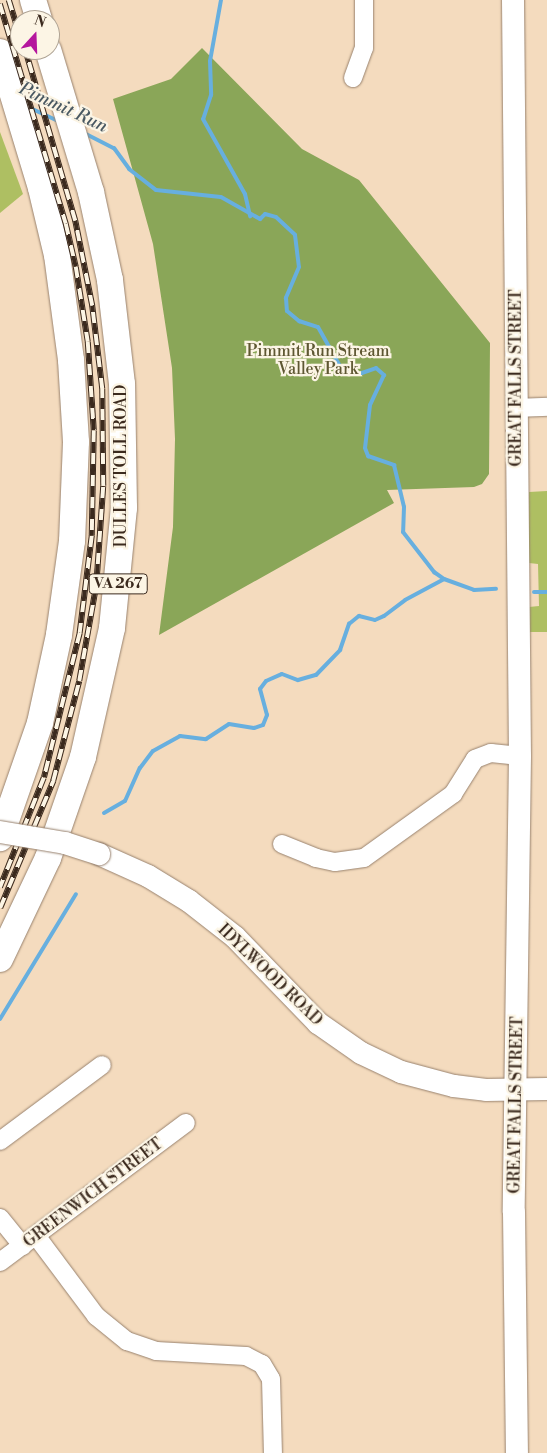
<!DOCTYPE html>
<style>
body{margin:0}
#map{position:relative;width:547px;height:1453px;overflow:hidden;background:#f4dbbe;font-family:"Libre Bodoni",serif}
div>[style]{position:absolute}
.green>*{inset:0;background:#aebf62}
.forest>*{inset:0;background:#8aa658}
.stream>*{height:4px;margin:-2px;padding:0 2px;transform-origin:2px;border-radius:2px;background:#67afdf}
.roads{filter:drop-shadow(0 0 1px #98826e) drop-shadow(0 0 1px #98826e)}
.minor>*{height:18px;margin:-9px;padding:0 9px;transform-origin:9px;border-radius:9px;background:#fff}
.major>*{height:22px;margin:-11px;padding:0 11px;transform-origin:11px;border-radius:11px;background:#fff}
.highway>*{height:26px;margin:-13px;padding:0 13px;transform-origin:13px;border-radius:13px;background:#fff}
.rail>*{height:5.5px;margin-top:-2.75px;transform-origin:0;background:repeating-linear-gradient(90deg,#fcf5e5 0 11px,#3b2a1e 0 22px);box-sizing:border-box;border-block:1px solid #3b2a1e}
.bridges{filter:drop-shadow(0 0 1px #98826e) drop-shadow(0 0 1px #98826e)}
.major-bridge>*{height:22px;margin:-11px;padding:0 11px;transform-origin:11px;border-radius:11px;background:#fff}
span{translate:-50% -50%;white-space:nowrap;text-align:center;line-height:1.15;-webkit-text-stroke:4.5px #fcf5e5;paint-order:stroke}
.shield-label span{padding:1px 4px;background:#fcf5e5;border:1px solid;border-radius:4px;-webkit-text-stroke-width:0}
.shield-label{font-size:15px;color:#3b2a1e;font-weight:700}
.park-label{font-size:16px;color:#5e5732}
.street-label{font-size:16px;color:#3b2a1e}
.water-label{font-size:18px;color:#4a5962;font-style:italic}
.north{position:absolute;left:10px;top:10px;width:50px;height:50px;box-sizing:border-box;background:#fcf5e5;border:1px solid #afa495;border-radius:50%;rotate:20deg;font-size:14px;font-weight:700;line-height:20px;text-align:center;color:#3b2a1e}
.north::after{content:'';display:block;margin:auto;width:18px;height:22px;background:#b5179e;clip-path:polygon(50% 0,100% 100%,50% 72%,0 100%)}
</style>
<div id="map">
<div class="green">
<div style="clip-path:polygon(0 132px,23px 194px,0 213px)"></div>
<div style="clip-path:polygon(547px 491px,547px 632px,529px 632px,529px 607px,539px 606px,538px 564px,529px 563px,529px 492px)"></div>
</div>
<div class="forest">
<div style="clip-path:polygon(202px 48px,302px 149px,359px 180px,490px 343px,489px 474px,482px 484px,474px 487px,387px 490px,394px 503px,159px 635px,173px 527px,175px 439px,172px 368px,153px 244px,113px 99px,171px 79px)"></div>
</div>
<div class="stream">
<div style="left:221px;top:0;width:62px;rotate:100.2deg"></div>
<div style="left:210px;top:61px;width:34px;rotate:88deg"></div>
<div style="left:211px;top:95px;width:25px;rotate:108deg"></div>
<div style="left:203px;top:119px;width:86px;rotate:60.8deg"></div>
<div style="left:245px;top:194px;width:23px;rotate:77deg"></div>
<div style="left:28px;top:107px;width:35px;rotate:25deg"></div>
<div style="left:84px;top:133px;width:34px;rotate:27deg"></div>
<div style="left:114px;top:148px;width:26px;rotate:54deg"></div>
<div style="left:129px;top:169px;width:34px;rotate:38deg"></div>
<div style="left:156px;top:190px;width:65px;rotate:6.1deg"></div>
<div style="left:221px;top:197px;width:45px;rotate:29.4deg"></div>
<div style="left:260px;top:219px;width:7px;rotate:-45deg"></div>
<div style="left:265px;top:214px;width:11px;rotate:15deg"></div>
<div style="left:276px;top:217px;width:26px;rotate:43deg"></div>
<div style="left:295px;top:235px;width:32px;rotate:83deg"></div>
<div style="left:299px;top:267px;width:34px;rotate:113deg"></div>
<div style="left:286px;top:298px;width:13px;rotate:86deg"></div>
<div style="left:287px;top:311px;width:16px;rotate:40deg"></div>
<div style="left:299px;top:321px;width:20px;rotate:18deg"></div>
<div style="left:318px;top:327px;width:47px;rotate:60.7deg"></div>
<div style="left:341px;top:368px;width:19px;rotate:18deg"></div>
<div style="left:359px;top:374px;width:18px;rotate:-19deg"></div>
<div style="left:376px;top:368px;width:11px;rotate:41deg"></div>
<div style="left:384px;top:375px;width:33px;rotate:115deg"></div>
<div style="left:370px;top:405px;width:43px;rotate:96.6deg"></div>
<div style="left:365px;top:448px;width:9px;rotate:69deg"></div>
<div style="left:368px;top:456px;width:28px;rotate:19deg"></div>
<div style="left:394px;top:465px;width:43px;rotate:76.6deg"></div>
<div style="left:404px;top:507px;width:25px;rotate:92deg"></div>
<div style="left:403px;top:532px;width:51px;rotate:52.2deg"></div>
<div style="left:434px;top:572px;width:12px;rotate:35deg"></div>
<div style="left:444px;top:579px;width:32px;rotate:20deg"></div>
<div style="left:474px;top:590px;width:22px;rotate:-3deg"></div>
<div style="left:534px;top:592px;width:13px"></div>
<div style="left:104px;top:813px;width:24px;rotate:-30deg"></div>
<div style="left:125px;top:801px;width:36px;rotate:-66deg"></div>
<div style="left:140px;top:768px;width:21px;rotate:-53deg"></div>
<div style="left:153px;top:751px;width:31px;rotate:-29deg"></div>
<div style="left:180px;top:736px;width:26px;rotate:7deg"></div>
<div style="left:206px;top:739px;width:27px;rotate:-33deg"></div>
<div style="left:229px;top:724px;width:25px;rotate:9deg"></div>
<div style="left:254px;top:728px;width:9px;rotate:-18deg"></div>
<div style="left:263px;top:725px;width:11px;rotate:-68deg"></div>
<div style="left:267px;top:715px;width:27px;rotate:-105deg"></div>
<div style="left:260px;top:689px;width:10px;rotate:-53deg"></div>
<div style="left:266px;top:681px;width:17px;rotate:-24deg"></div>
<div style="left:282px;top:674px;width:17px;rotate:21deg"></div>
<div style="left:298px;top:680px;width:19px;rotate:-16deg"></div>
<div style="left:316px;top:675px;width:35px;rotate:-46deg"></div>
<div style="left:340px;top:650px;width:28px;rotate:-71deg"></div>
<div style="left:349px;top:624px;width:13px;rotate:-39deg"></div>
<div style="left:359px;top:616px;width:16px;rotate:14deg"></div>
<div style="left:375px;top:620px;width:10px;rotate:-24deg"></div>
<div style="left:384px;top:616px;width:26px;rotate:-37deg"></div>
<div style="left:405px;top:600px;width:44px;rotate:-28.3deg"></div>
<div style="left:0;top:1019px;width:146px;rotate:-58.7deg"></div>
</div>
<div class="roads">
<div class="minor">
<div style="left:353px;top:78px;width:32px;rotate:-70deg"></div>
<div style="left:364px;top:48px;width:48px;rotate:-90deg"></div>
<div style="left:516px;top:408px;width:31px;rotate:-2deg"></div>
<div style="left:282px;top:844px;width:37px;rotate:22deg"></div>
<div style="left:316px;top:858px;width:19px;rotate:12deg"></div>
<div style="left:335px;top:862px;width:29px;rotate:-8deg"></div>
<div style="left:364px;top:858px;width:110px;rotate:-35.7deg"></div>
<div style="left:453px;top:794px;width:41px;rotate:-57.8deg"></div>
<div style="left:475px;top:759px;width:17px;rotate:-21deg"></div>
<div style="left:491px;top:753px;width:29px;rotate:6deg"></div>
<div style="left:0;top:1141px;width:127px;rotate:-36.7deg"></div>
<div style="left:0;top:1218px;width:36px;rotate:51deg"></div>
<div style="left:37px;top:1237px;width:99px;rotate:53.2deg"></div>
<div style="left:96px;top:1316px;width:40px;rotate:39deg"></div>
<div style="left:127px;top:1341px;width:31px;rotate:19deg"></div>
<div style="left:156px;top:1351px;width:90px;rotate:3.2deg"></div>
<div style="left:246px;top:1356px;width:18px;rotate:27deg"></div>
<div style="left:262px;top:1364px;width:17px;rotate:59deg"></div>
<div style="left:271px;top:1379px;width:74px;rotate:88.5deg"></div>
<div style="left:0;top:1262px;width:232px;rotate:-36.8deg"></div>
</div>
<div class="major">
<div style="left:513px;top:0;width:756px;rotate:89.47deg"></div>
<div style="left:520px;top:756px;width:456px;rotate:90.8deg"></div>
<div style="left:514px;top:1212px;width:241px;rotate:89.3deg"></div>
<div style="left:99px;top:854px;width:54px;rotate:24.2deg"></div>
<div style="left:148px;top:876px;width:48px;rotate:31.4deg"></div>
<div style="left:189px;top:901px;width:58px;rotate:38deg"></div>
<div style="left:235px;top:937px;width:120px;rotate:46deg"></div>
<div style="left:318px;top:1023px;width:52px;rotate:34.9deg"></div>
<div style="left:361px;top:1053px;width:44px;rotate:25.4deg"></div>
<div style="left:401px;top:1072px;width:55px;rotate:14.8deg"></div>
<div style="left:454px;top:1086px;width:32px;rotate:7deg"></div>
<div style="left:486px;top:1090px;width:61px;rotate:-0.9deg"></div>
</div>
<div class="highway">
<div style="left:33px;top:0;width:21px;rotate:73deg"></div>
<div style="left:0;top:52px;width:142px;rotate:73.2deg"></div>
<div style="left:41px;top:188px;width:69px;rotate:76.6deg"></div>
<div style="left:57px;top:255px;width:106px;rotate:82.4deg"></div>
<div style="left:71px;top:360px;width:82px;rotate:86.5deg"></div>
<div style="left:76px;top:442px;width:99px;rotate:92.3deg"></div>
<div style="left:72px;top:541px;width:95px;rotate:97.9deg"></div>
<div style="left:59px;top:635px;width:90px;rotate:102.2deg"></div>
<div style="left:40px;top:723px;width:122px;rotate:109.2deg"></div>
<div style="left:0;top:959px;width:112px;rotate:-64.6deg"></div>
<div style="left:48px;top:858px;width:107px;rotate:-70.9deg"></div>
<div style="left:83px;top:757px;width:132px;rotate:-77.3deg"></div>
<div style="left:112px;top:628px;width:121px;rotate:-84.3deg"></div>
<div style="left:124px;top:508px;width:124px;rotate:-90.9deg"></div>
<div style="left:122px;top:384px;width:105px;rotate:-96.6deg"></div>
<div style="left:110px;top:280px;width:90px;rotate:-102.2deg"></div>
<div style="left:91px;top:192px;width:148px;rotate:-106.8deg"></div>
</div>
</div>
<div class="rail">
<div style="left:9px;top:0;width:37px;rotate:73deg"></div>
<div style="left:0;top:4px;width:230px;rotate:73.3deg"></div>
<div style="left:66px;top:224px;width:44px;rotate:76.9deg"></div>
<div style="left:76px;top:267px;width:76px;rotate:80.9deg"></div>
<div style="left:88px;top:342px;width:89px;rotate:86.1deg"></div>
<div style="left:94px;top:431px;width:105px;rotate:91.1deg"></div>
<div style="left:92px;top:536px;width:98px;rotate:97.1deg"></div>
<div style="left:80px;top:633px;width:149px;rotate:103.9deg"></div>
<div style="left:44px;top:778px;width:118px;rotate:111.8deg"></div>
<div style="left:0;top:908px;width:138px;rotate:-67.3deg"></div>
<div style="left:53px;top:781px;width:103px;rotate:-75.4deg"></div>
<div style="left:79px;top:681px;width:97px;rotate:-79.9deg"></div>
<div style="left:96px;top:586px;width:100px;rotate:-86deg"></div>
<div style="left:103px;top:486px;width:97px;rotate:-90.6deg"></div>
<div style="left:102px;top:389px;width:84px;rotate:-96.9deg"></div>
<div style="left:92px;top:306px;width:87px;rotate:-101.3deg"></div>
<div style="left:75px;top:221px;width:178px;rotate:-106.3deg"></div>
</div>
<div class="bridges">
<div class="major-bridge">
<div style="left:0;top:832px;width:66px;rotate:9.6deg"></div>
<div style="left:65px;top:843px;width:36px;rotate:18deg"></div>
</div>
</div>
<div class="shield-label">
<span style="left:118px;top:584px">VA 267</span>
</div>
<div class="park-label">
<span style="left:318px;top:360px">Pimmit Run Stream<br>Valley Park</span>
</div>
<div class="street-label">
<span style="left:516px;top:378px;rotate:-90deg">GREAT FALLS STREET</span>
<span style="left:121px;top:466px;rotate:-90deg">DULLES TOLL ROAD</span>
<span style="left:270px;top:975px;rotate:44deg">IDYLWOOD ROAD</span>
<span style="left:516px;top:1105px;rotate:-89deg">GREAT FALLS STREET</span>
<span style="left:93px;top:1193px;rotate:-37deg">GREENWICH STREET</span>
</div>
<div class="water-label">
<span style="left:63px;top:108px;rotate:25deg">Pimmit Run</span>
</div>
<div class="north">N</div>
</div>
